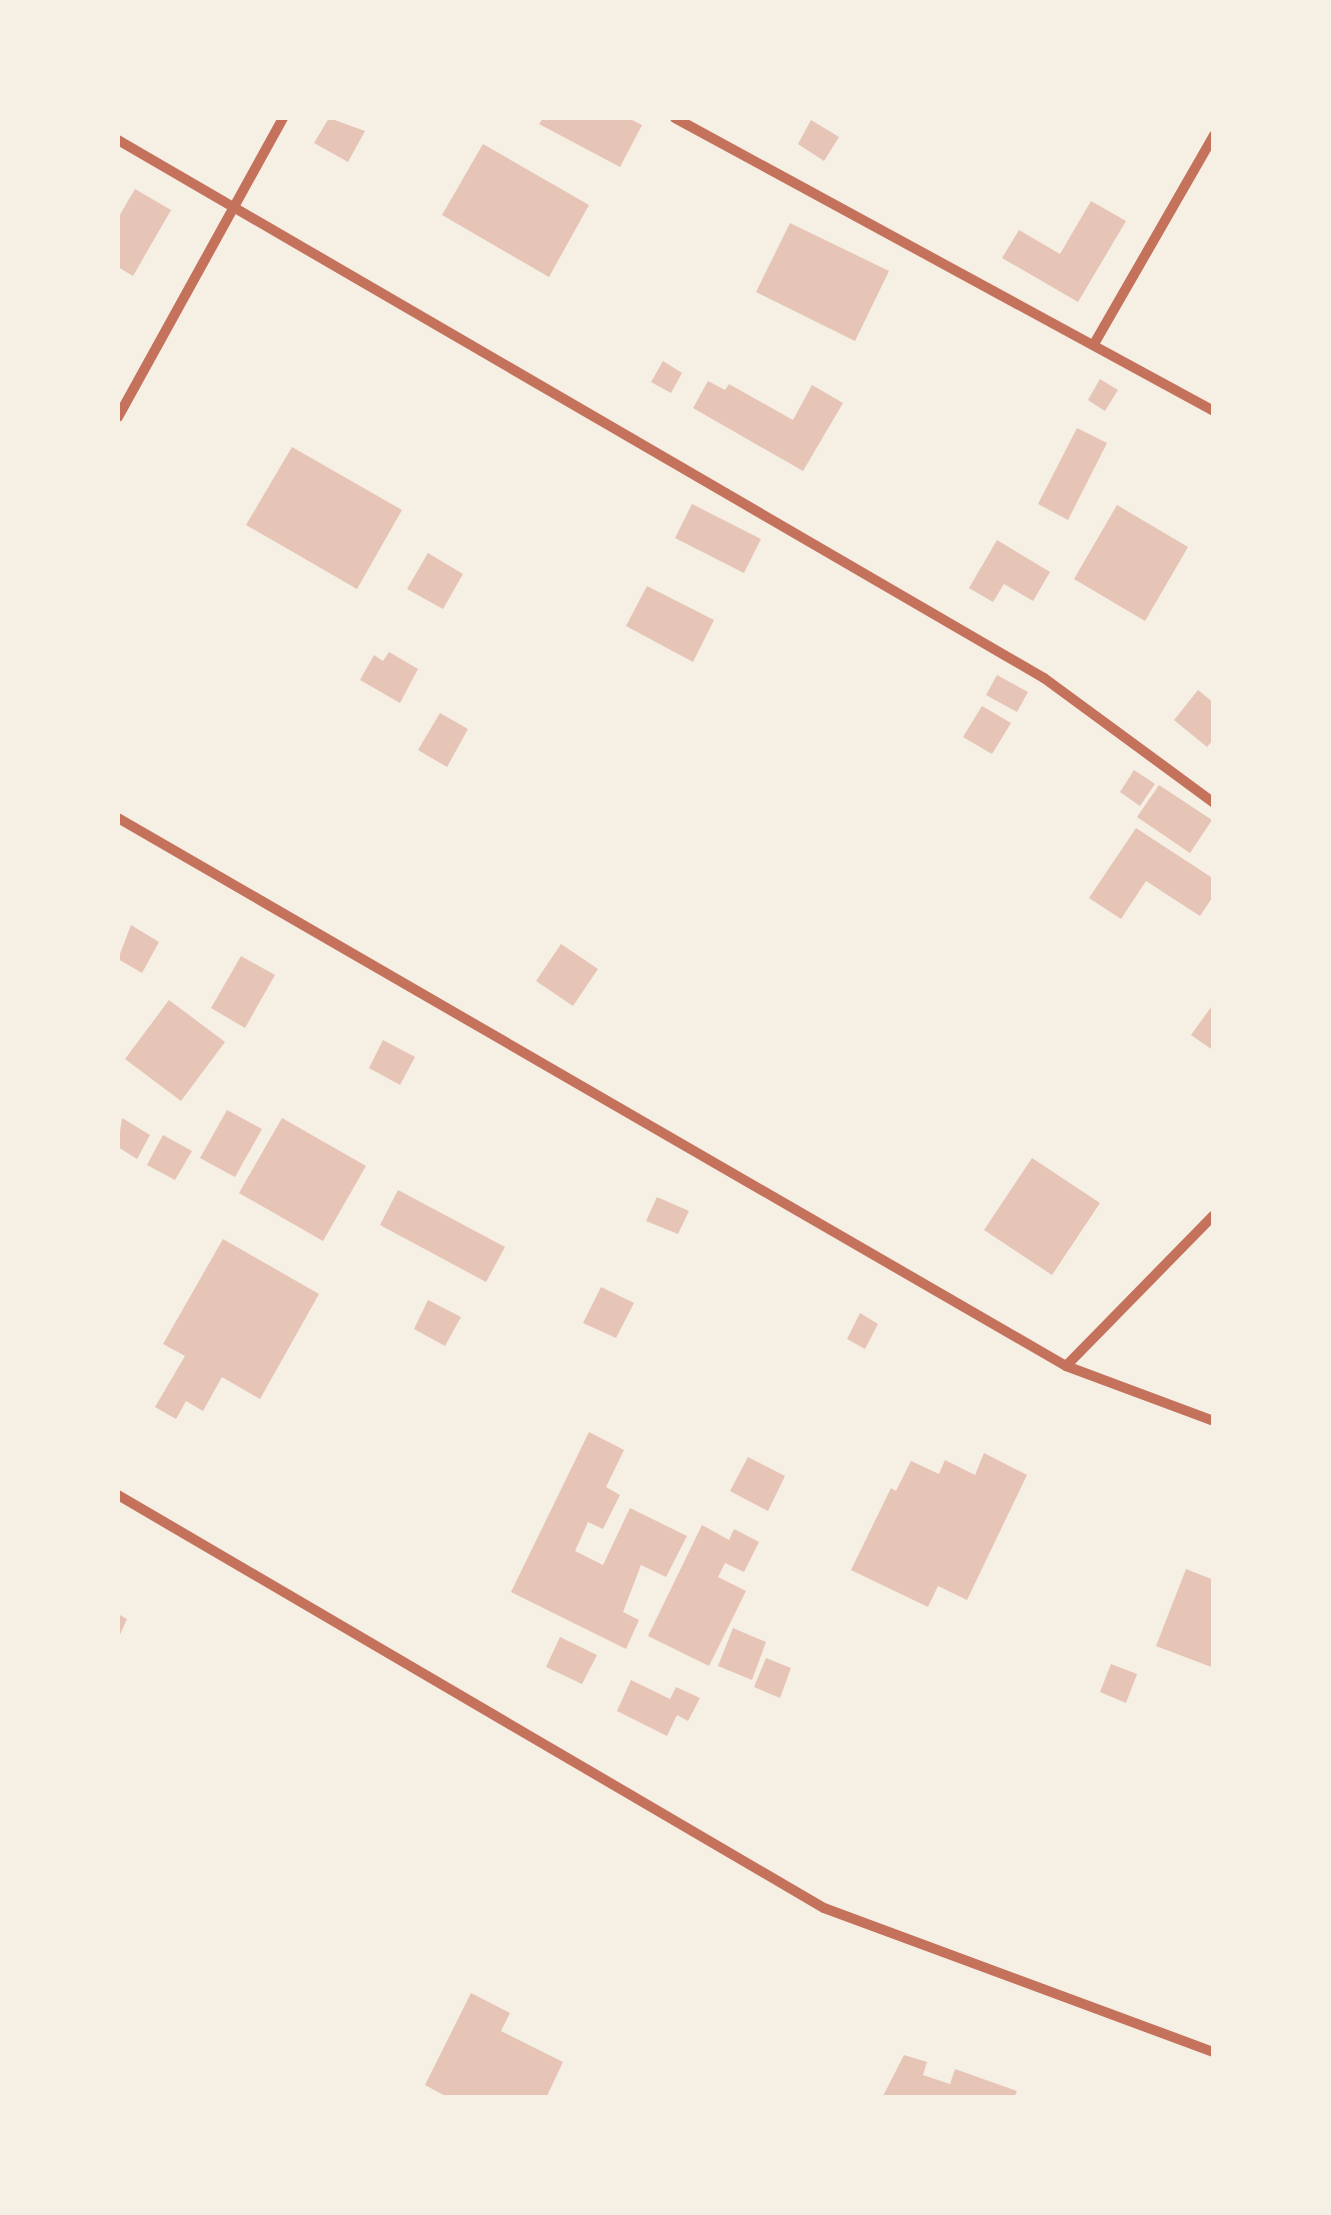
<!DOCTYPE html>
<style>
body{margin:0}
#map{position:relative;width:1331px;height:2215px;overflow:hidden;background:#f6efe4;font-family:"Playfair Display",serif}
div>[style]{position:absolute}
.building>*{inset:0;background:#e6c5b7}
.minor>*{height:10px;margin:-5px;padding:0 5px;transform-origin:5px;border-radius:5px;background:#c5725c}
span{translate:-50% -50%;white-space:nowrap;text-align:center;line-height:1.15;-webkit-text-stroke:9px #f6efe4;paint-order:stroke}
.frame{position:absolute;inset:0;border:120px solid #f6efe4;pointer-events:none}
</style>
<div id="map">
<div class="building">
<div style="clip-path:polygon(329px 118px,365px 131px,348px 162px,314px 143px)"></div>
<div style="clip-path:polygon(543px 118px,628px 118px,642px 125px,620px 167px,539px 124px)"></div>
<div style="clip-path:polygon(811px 120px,839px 137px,824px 161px,798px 144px)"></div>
<div style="clip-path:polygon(483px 144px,589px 205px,549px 277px,442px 215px)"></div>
<div style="clip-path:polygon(135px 189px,171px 210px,133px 276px,118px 267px,118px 218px)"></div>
<div style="clip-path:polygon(1091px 201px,1126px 221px,1078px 302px,1002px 258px,1019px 230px,1060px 254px)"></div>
<div style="clip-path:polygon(790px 223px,889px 271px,855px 341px,756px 292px)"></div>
<div style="clip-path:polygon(663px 361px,682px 373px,671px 393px,651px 382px)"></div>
<div style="clip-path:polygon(1100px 379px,1118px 390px,1105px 411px,1088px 400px)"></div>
<div style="clip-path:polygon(708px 381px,725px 390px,729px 384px,793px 420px,812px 385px,843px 403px,803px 471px,693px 408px)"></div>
<div style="clip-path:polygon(1077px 428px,1107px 443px,1068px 520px,1038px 504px)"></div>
<div style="clip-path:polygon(292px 447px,402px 510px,357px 589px,246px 525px)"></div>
<div style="clip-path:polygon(692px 504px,761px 539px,744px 573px,675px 538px)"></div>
<div style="clip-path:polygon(1117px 505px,1188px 547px,1145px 621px,1074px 579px)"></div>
<div style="clip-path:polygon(997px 540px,1050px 572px,1033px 601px,1004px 584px,993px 602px,969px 588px)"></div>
<div style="clip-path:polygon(428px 553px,463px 574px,443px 609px,407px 589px)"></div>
<div style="clip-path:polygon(647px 586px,714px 620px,693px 662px,626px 626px)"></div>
<div style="clip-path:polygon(389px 652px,418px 669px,400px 703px,360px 680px,374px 655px,383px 661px)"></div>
<div style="clip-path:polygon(997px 675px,1028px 692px,1017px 712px,986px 695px)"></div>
<div style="clip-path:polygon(1198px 690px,1214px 703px,1214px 739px,1207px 747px,1174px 720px)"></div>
<div style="clip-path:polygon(982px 706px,1011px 723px,992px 754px,963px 737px)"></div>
<div style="clip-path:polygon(440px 713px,468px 729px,447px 767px,418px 750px)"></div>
<div style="clip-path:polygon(1134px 770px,1155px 784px,1140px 806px,1120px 792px)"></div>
<div style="clip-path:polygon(1159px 785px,1212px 820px,1190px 853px,1137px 817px)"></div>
<div style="clip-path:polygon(1136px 828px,1214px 879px,1214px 895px,1200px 916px,1146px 881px,1121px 919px,1089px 898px)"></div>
<div style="clip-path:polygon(131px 925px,159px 942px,142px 973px,118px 959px)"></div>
<div style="clip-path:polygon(561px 944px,598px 969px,573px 1006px,536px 981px)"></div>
<div style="clip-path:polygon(241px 956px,275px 975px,245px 1028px,211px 1008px)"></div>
<div style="clip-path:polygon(169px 1000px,225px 1042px,181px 1101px,125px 1059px)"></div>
<div style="clip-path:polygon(1214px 1003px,1214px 1051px,1191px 1035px)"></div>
<div style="clip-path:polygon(383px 1040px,415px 1057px,400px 1085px,369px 1068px)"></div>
<div style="clip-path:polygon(227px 1110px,262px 1129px,235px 1177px,200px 1158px)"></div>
<div style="clip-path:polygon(122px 1118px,150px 1135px,137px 1159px,118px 1147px)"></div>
<div style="clip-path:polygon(282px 1118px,366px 1166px,323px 1241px,239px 1193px)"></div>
<div style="clip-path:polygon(163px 1135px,192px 1151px,175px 1180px,147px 1165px)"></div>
<div style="clip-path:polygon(1032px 1158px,1100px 1203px,1052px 1275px,984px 1230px)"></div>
<div style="clip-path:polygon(398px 1190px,505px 1247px,486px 1282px,380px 1225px)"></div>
<div style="clip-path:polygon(657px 1197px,689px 1211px,678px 1234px,646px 1221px)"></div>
<div style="clip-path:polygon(223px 1239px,319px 1294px,260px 1399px,222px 1377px,203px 1411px,186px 1401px,176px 1419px,155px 1407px,185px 1356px,163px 1344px)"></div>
<div style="clip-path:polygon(601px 1287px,634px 1303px,616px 1338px,583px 1323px)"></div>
<div style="clip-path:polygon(428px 1300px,461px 1317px,445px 1346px,414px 1329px)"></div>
<div style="clip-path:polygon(860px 1313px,878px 1324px,865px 1349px,847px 1339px)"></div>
<div style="clip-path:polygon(589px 1432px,624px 1450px,606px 1487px,620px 1495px,603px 1529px,588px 1522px,575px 1551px,603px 1565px,630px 1508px,687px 1536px,666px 1577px,641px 1565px,623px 1612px,639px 1620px,626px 1649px,511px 1592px)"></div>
<div style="clip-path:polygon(984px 1453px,1027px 1475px,967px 1600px,938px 1586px,928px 1607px,851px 1570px,891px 1488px,896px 1491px,911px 1461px,939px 1474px,945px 1460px,975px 1475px)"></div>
<div style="clip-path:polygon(748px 1457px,785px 1476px,768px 1511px,730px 1491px)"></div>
<div style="clip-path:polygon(702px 1525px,729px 1540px,734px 1529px,759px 1542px,744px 1572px,725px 1563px,718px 1577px,746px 1591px,709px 1666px,648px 1636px)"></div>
<div style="clip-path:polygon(1186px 1569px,1214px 1580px,1214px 1668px,1156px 1646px)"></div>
<div style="clip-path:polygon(118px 1614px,127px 1619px,118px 1639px)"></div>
<div style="clip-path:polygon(733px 1628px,766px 1642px,752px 1680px,718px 1666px)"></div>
<div style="clip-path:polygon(560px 1637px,597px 1655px,582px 1684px,546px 1667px)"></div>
<div style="clip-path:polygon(766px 1658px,791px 1668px,780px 1698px,754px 1687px)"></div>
<div style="clip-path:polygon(1111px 1664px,1137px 1674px,1126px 1703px,1100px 1692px)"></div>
<div style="clip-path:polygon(631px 1680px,670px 1699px,676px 1687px,700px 1698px,688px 1721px,677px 1715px,667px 1736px,617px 1711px)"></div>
<div style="clip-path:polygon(471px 1993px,510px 2013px,501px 2031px,563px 2062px,546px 2098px,449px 2098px,425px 2085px)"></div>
<div style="clip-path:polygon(904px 2055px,927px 2062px,923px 2075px,950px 2084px,955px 2069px,1017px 2091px,1014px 2098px,882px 2098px)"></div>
</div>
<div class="minor">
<div style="left:675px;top:118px;width:613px;rotate:28.53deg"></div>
<div style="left:118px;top:140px;width:1071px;rotate:30.16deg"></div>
<div style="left:1044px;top:678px;width:211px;rotate:36.3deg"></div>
<div style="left:1094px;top:344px;width:241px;rotate:-60.1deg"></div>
<div style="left:118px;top:417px;width:342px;rotate:-61.1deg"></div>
<div style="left:118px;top:818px;width:1095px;rotate:30.03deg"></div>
<div style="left:1066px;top:1366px;width:158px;rotate:20.4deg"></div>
<div style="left:1066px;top:1366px;width:211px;rotate:-45.6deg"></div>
<div style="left:118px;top:1495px;width:818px;rotate:30.33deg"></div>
<div style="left:824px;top:1908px;width:416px;rotate:20.3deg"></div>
</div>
<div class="frame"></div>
</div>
